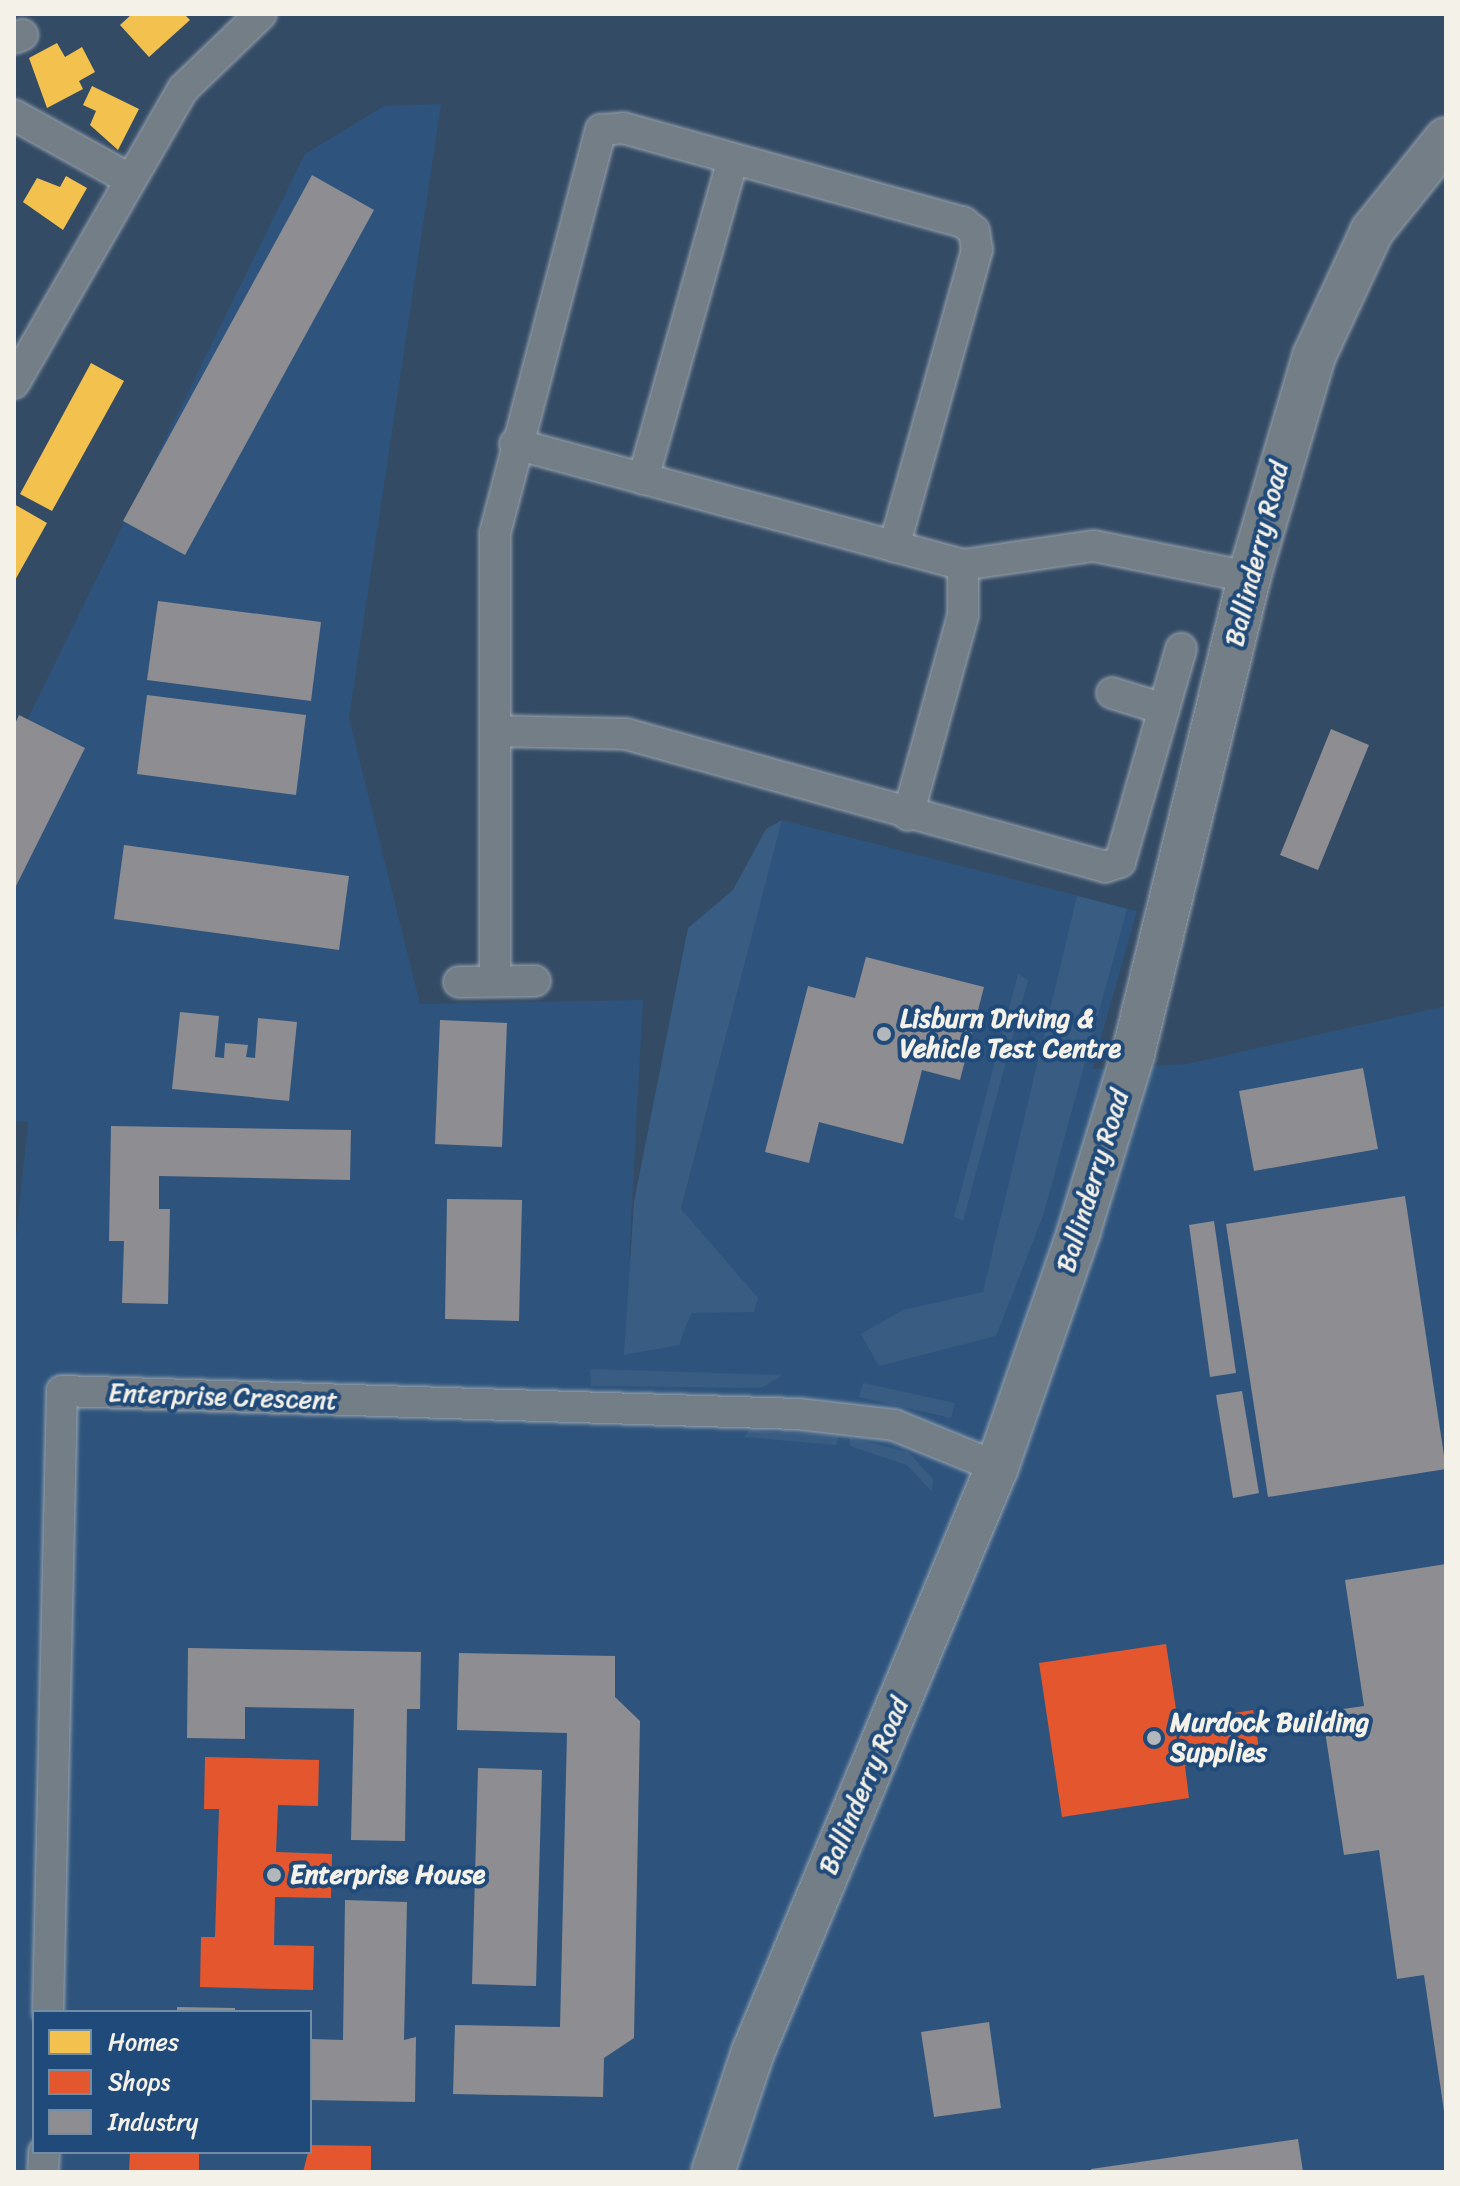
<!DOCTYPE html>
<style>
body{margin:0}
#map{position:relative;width:1460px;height:2186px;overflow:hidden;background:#344b65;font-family:Sriracha,sans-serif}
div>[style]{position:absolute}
.built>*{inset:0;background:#2e547d}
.green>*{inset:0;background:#395c83}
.homes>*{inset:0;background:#f2c14e}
.shops>*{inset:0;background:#e4572e}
.industry>*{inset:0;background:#8d8d92}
.roads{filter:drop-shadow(0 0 2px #9ba5af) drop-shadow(0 0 2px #9ba5af)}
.street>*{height:30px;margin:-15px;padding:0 15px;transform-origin:15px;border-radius:15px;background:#737e87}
.secondary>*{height:42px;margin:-21px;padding:0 21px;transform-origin:21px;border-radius:21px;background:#737e87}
.dots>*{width:22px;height:22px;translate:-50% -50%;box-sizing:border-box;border:4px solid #1f4a7a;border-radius:50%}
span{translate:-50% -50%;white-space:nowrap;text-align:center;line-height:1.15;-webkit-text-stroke:8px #1f4a7a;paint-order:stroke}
.street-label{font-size:26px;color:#f4f1e8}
.poi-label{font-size:26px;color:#f4f1e8;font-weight:700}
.left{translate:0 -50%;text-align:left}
.frame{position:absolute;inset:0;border:16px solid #f4f1e8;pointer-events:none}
.legend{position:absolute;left:32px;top:2010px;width:280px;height:144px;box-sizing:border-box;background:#1f4a7a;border:2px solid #748da6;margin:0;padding:10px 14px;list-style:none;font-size:24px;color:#f4f1e8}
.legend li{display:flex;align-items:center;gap:16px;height:40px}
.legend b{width:40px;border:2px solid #748da6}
</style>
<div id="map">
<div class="built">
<div style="clip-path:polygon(evenodd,441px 104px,349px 718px,420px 1004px,643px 1000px,629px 1258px,668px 1260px,782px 820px,1137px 911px,1092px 1069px,1187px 1064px,1446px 1006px,1446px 2172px,14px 2172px,14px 1256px,28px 1122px,14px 1121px,14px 747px,305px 154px,384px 106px,441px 104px,34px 2012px,310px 2012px,310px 2152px,34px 2152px,34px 2012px)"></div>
</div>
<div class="green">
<div style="clip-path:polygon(782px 820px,681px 1209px,758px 1298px,754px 1312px,691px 1313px,679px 1345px,624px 1355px,634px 1202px,688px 928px,733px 890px,766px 829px)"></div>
<div style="clip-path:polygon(1077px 896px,1127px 909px,1043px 1216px,996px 1336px,879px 1366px,861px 1334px,903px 1310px,983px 1292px)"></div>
<div style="clip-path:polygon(1018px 974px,1028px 980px,963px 1221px,954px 1217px)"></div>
<div style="clip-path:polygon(590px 1369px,783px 1375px,761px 1388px,591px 1386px)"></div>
<div style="clip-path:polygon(863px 1383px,955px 1403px,951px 1418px,859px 1397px)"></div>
<div style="clip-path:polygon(749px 1431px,801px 1433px,839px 1436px,836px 1445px,744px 1437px)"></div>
<div style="clip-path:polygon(850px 1438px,908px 1452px,933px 1479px,932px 1492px,907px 1465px,850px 1446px)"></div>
</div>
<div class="homes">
<div style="clip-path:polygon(132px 14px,184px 14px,190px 20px,149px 57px,120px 25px)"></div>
<div style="clip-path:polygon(57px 43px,65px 57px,82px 47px,95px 72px,79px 81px,83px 89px,47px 108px,29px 58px)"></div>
<div style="clip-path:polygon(92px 86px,139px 109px,118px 150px,90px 125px,96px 111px,83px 105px)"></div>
<div style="clip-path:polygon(66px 176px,87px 188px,63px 230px,23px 202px,37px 178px,60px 187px)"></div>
<div style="clip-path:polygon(91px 363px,124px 381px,52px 511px,20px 494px)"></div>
<div style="clip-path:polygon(14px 504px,47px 523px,14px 582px)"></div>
</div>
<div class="shops">
<div style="clip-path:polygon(1166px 1644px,1178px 1722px,1253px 1710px,1260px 1755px,1185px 1766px,1189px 1798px,1062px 1817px,1039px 1663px)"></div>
<div style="clip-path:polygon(205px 1757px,319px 1760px,318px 1806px,278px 1805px,276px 1852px,332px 1854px,331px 1898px,275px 1897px,274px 1945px,314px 1946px,313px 1990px,200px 1987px,201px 1937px,215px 1937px,219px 1809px,204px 1809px)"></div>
<div style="clip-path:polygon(310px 2145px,371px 2146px,371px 2172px,303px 2172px)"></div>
<div style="clip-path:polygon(130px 2152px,199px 2152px,199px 2172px,129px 2172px)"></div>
</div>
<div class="industry">
<div style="clip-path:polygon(312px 175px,374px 210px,185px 555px,123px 521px)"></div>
<div style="clip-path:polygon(158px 601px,321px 622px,311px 701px,147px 680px)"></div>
<div style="clip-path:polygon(147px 695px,306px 715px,296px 795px,137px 774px)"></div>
<div style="clip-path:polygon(19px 715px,85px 748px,14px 890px,14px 726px)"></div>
<div style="clip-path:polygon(1331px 729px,1369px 745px,1318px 870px,1280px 855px)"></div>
<div style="clip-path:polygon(124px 845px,349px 876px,339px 950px,114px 919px)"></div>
<div style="clip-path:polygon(866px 957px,984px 987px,960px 1080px,922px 1070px,903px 1144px,819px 1122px,809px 1163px,765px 1152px,808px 986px,855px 998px)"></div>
<div style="clip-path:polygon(180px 1012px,219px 1016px,215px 1057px,224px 1058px,225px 1043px,248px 1045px,246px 1057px,255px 1058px,258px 1018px,297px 1022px,289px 1101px,172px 1089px)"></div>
<div style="clip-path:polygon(440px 1020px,507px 1023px,502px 1147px,435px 1144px)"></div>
<div style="clip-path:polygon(1363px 1068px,1378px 1149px,1254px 1171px,1239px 1091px)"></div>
<div style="clip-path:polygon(111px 1126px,351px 1130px,350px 1180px,159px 1176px,159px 1209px,170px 1209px,168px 1304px,122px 1303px,124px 1241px,109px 1241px)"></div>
<div style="clip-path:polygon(1405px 1196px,1446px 1469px,1268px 1497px,1226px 1224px)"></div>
<div style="clip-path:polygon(447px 1199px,522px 1200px,519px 1321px,445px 1319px)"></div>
<div style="clip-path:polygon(1214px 1221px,1236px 1373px,1210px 1377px,1189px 1225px)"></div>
<div style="clip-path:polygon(1242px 1391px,1259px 1493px,1233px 1498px,1216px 1395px)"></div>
<div style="clip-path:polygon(1446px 1564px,1446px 2110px,1444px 2111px,1424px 1975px,1397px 1979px,1379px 1850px,1344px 1855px,1322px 1712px,1364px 1706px,1345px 1580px)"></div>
<div style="clip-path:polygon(188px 1648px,421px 1652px,420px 1709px,407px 1709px,405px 1841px,351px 1840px,354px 1709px,245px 1707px,245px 1739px,187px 1738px)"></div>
<div style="clip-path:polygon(459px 1653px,615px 1656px,615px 1697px,640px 1721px,634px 2038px,604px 2058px,603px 2097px,453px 2094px,455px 2025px,560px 2027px,567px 1733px,457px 1730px)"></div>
<div style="clip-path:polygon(478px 1768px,542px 1770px,536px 1986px,472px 1984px)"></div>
<div style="clip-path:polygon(345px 1900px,407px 1902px,404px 2040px,416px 2037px,415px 2102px,310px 2100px,310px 2039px,343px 2040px)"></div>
<div style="clip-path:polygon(177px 2007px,235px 2008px,235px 2012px,177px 2012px)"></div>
<div style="clip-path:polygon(989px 2022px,1001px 2108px,934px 2117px,921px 2032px)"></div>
<div style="clip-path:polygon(1298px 2139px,1303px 2172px,1091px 2172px,1091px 2169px)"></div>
</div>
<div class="roads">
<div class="street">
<div style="left:14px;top:38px;width:9px;rotate:-21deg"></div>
<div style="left:14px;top:115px;width:128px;rotate:29deg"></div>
<div style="left:14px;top:383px;width:339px;rotate:-60.1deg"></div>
<div style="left:183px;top:89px;width:108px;rotate:-43.9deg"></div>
<div style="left:515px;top:444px;width:464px;rotate:15.1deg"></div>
<div style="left:963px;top:565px;width:132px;rotate:-8.3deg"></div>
<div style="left:1094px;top:546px;width:158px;rotate:11.3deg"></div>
<div style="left:643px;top:479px;width:332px;rotate:-74.3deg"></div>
<div style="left:1112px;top:693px;width:54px;rotate:17.1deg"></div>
<div style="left:495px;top:731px;width:131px;rotate:1.3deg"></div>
<div style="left:626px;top:734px;width:497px;rotate:15.5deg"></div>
<div style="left:1105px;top:867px;width:16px;rotate:-18deg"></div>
<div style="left:1120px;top:862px;width:222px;rotate:-74deg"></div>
<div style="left:908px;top:815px;width:207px;rotate:-74.6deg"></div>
<div style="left:963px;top:615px;width:50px;rotate:-90deg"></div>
<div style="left:495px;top:981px;width:448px;rotate:-90deg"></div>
<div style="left:495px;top:533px;width:417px;rotate:-75.3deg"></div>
<div style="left:601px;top:130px;width:22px;rotate:-5deg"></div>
<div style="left:623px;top:128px;width:353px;rotate:15.5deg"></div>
<div style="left:963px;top:222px;width:14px;rotate:39deg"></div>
<div style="left:974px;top:231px;width:19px;rotate:81deg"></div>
<div style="left:977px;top:250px;width:308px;rotate:105.6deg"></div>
<div style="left:459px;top:982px;width:76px;rotate:-0.8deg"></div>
<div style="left:48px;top:2012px;width:621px;rotate:-88.71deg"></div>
<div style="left:62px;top:1391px;width:736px;rotate:1.79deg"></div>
<div style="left:798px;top:1414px;width:97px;rotate:6.5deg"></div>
<div style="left:894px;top:1425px;width:111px;rotate:22.2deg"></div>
<div style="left:43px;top:2172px;width:20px;rotate:-87deg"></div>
</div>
<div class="secondary">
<div style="left:713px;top:2172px;width:126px;rotate:-71.6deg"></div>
<div style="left:753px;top:2052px;width:634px;rotate:-67.36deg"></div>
<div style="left:997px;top:1467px;width:250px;rotate:-70.8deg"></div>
<div style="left:1079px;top:1231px;width:185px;rotate:-73deg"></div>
<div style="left:1133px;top:1054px;width:491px;rotate:-76.3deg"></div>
<div style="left:1249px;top:577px;width:230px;rotate:-73.6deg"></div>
<div style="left:1314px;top:356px;width:138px;rotate:-65.1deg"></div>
<div style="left:1372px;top:231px;width:118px;rotate:-51.2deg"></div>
</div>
</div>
<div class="dots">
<div style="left:884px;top:1034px;background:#b1b7ba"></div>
<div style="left:1154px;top:1738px;background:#b1b7ba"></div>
<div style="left:274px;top:1875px;background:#b1b7ba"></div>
</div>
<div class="street-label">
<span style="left:1257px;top:554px;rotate:-76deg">Ballinderry Road</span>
<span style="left:1093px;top:1181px;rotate:-73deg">Ballinderry Road</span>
<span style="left:223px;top:1397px;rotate:2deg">Enterprise Crescent</span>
<span style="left:864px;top:1786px;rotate:-67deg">Ballinderry Road</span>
</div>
<div class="poi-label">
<span class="left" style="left:900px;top:1034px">Lisburn Driving &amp;<br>Vehicle Test Centre</span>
<span class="left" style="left:1170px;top:1738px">Murdock Building<br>Supplies</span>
<span class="left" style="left:290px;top:1875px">Enterprise House</span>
</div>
<div class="frame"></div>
<ul class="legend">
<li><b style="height:22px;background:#f2c14e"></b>Homes</li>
<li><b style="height:22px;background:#e4572e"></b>Shops</li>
<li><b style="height:22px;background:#8d8d92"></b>Industry</li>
</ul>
</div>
